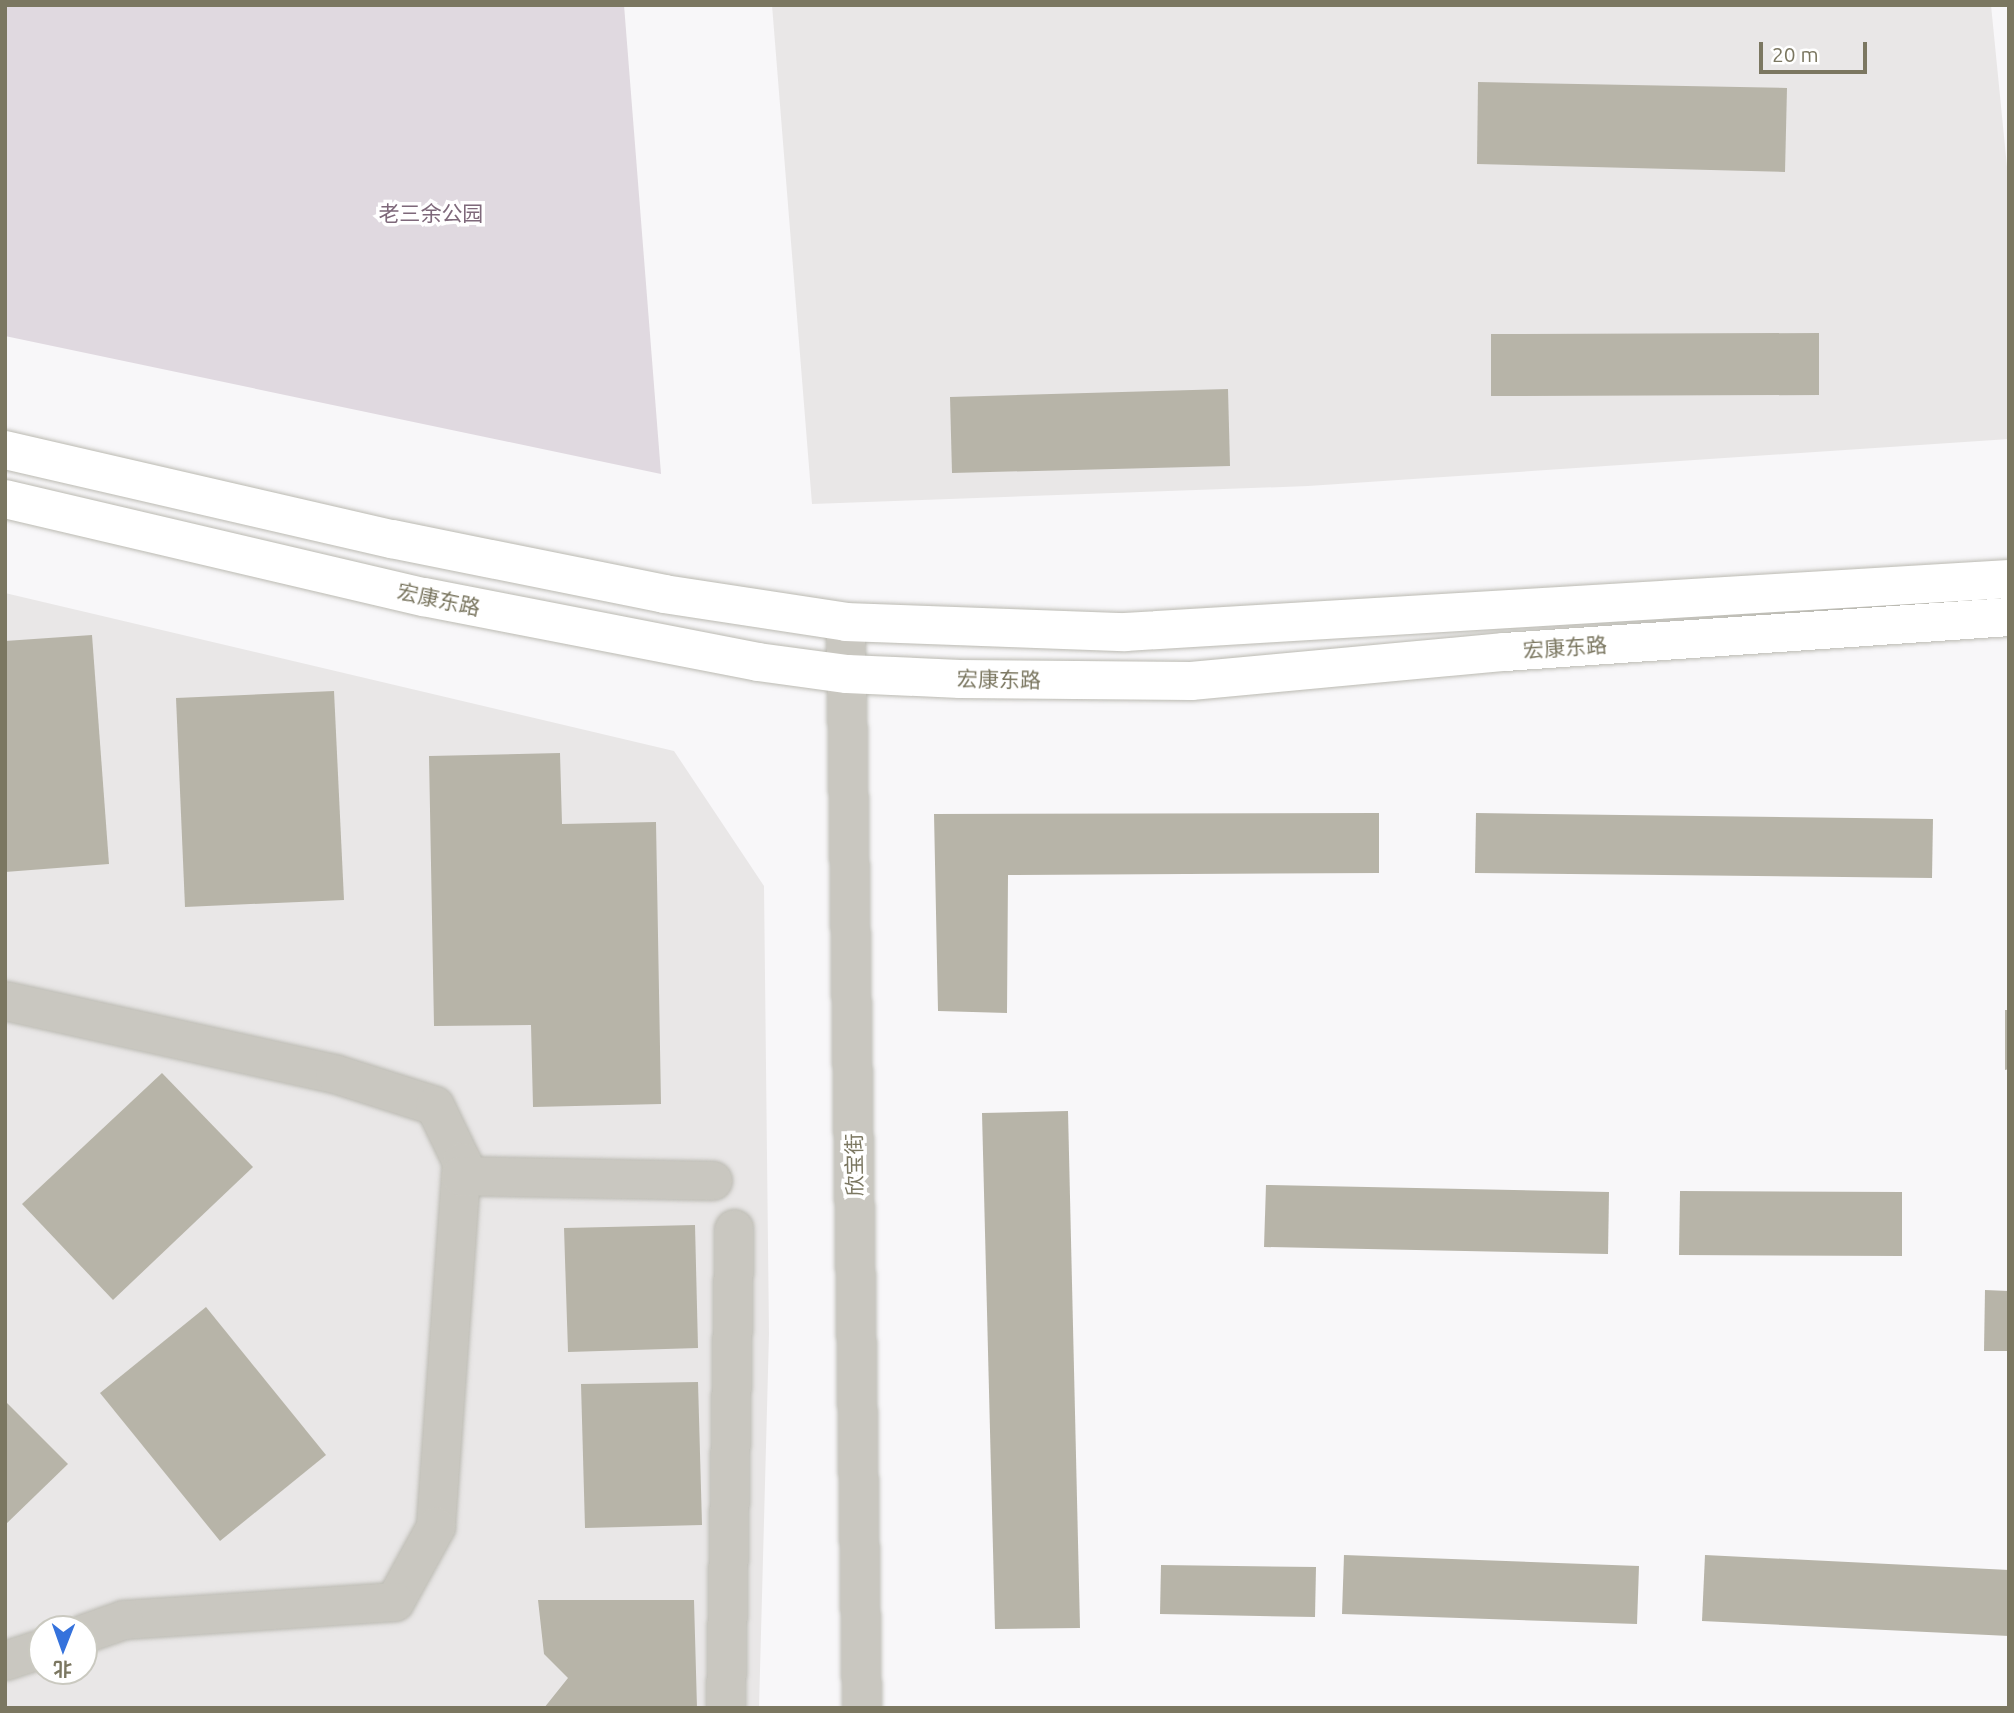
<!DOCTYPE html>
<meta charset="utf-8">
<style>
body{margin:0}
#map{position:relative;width:2014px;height:1713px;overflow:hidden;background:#f8f7f9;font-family:Ubuntu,"Noto Sans SC",sans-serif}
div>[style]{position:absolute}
.built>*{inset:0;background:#e9e7e7}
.green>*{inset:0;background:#e0d9e0}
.building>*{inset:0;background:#b7b4a8}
.roads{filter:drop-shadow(0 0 2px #bbbab2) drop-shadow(0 0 2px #bbbab2)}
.minor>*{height:38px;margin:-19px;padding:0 19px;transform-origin:19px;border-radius:19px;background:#c9c7c0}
.major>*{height:38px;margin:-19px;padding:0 19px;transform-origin:19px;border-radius:19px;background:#fff}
span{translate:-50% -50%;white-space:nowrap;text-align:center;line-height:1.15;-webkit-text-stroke:7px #fff;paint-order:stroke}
.park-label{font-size:21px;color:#7e687a}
.street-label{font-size:21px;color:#7b7761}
.frame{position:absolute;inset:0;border:7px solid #7b7761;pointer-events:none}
.north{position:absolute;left:28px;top:1615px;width:70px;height:70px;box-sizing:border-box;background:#fff;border:2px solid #cac9c0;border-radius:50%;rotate:181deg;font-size:19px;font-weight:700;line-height:28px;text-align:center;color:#7b7761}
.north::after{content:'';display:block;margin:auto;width:24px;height:32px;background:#3572dc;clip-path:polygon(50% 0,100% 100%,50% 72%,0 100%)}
.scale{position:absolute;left:1759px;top:42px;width:108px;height:32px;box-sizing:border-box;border:4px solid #7b7761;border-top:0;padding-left:9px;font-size:21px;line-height:24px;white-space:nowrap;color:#7b7761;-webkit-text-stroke:5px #fff;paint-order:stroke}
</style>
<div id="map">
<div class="built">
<div style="clip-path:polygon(772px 5px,1991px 5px,2009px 187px,2009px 439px,1308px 486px,812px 504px)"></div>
<div style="clip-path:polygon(evenodd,5px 593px,674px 751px,764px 886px,769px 1334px,759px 1708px,5px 1708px,5px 593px,42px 1629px,84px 1629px,84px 1671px,42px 1671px,42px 1629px)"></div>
</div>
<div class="green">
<div style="clip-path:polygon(5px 5px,624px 5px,661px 474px,5px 336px)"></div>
</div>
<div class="building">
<div style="clip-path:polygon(1478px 82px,1787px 88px,1785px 172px,1477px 164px)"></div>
<div style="clip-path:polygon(1819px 333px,1819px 395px,1491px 396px,1491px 334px)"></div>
<div style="clip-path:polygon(1228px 389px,1230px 466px,952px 473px,950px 397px)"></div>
<div style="clip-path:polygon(92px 635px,109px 864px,5px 872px,5px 641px)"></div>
<div style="clip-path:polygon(334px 691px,344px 900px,185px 907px,176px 698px)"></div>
<div style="clip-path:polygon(560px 753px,562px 824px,656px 822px,661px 1104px,533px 1107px,531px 1025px,434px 1026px,429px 756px)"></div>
<div style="clip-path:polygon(1379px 813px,1379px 873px,1008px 875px,1007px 1013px,938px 1011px,934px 814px)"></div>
<div style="clip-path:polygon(1476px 813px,1933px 819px,1932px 878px,1475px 873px)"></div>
<div style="clip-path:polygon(2005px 1010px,2009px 1010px,2009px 1069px,2005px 1070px)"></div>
<div style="clip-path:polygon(162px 1073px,253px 1167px,113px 1300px,22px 1204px)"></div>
<div style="clip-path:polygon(1068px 1111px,1080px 1628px,995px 1629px,982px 1113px)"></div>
<div style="clip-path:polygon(1266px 1185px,1609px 1192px,1608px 1254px,1264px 1247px)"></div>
<div style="clip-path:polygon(1680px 1191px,1902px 1192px,1902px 1256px,1679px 1255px)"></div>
<div style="clip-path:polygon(695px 1225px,698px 1348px,568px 1352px,564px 1228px)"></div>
<div style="clip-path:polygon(1985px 1290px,2009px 1291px,2009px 1351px,1984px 1351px)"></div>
<div style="clip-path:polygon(206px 1307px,326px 1455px,220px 1541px,100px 1393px)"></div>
<div style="clip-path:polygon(698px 1382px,702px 1525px,585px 1528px,581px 1384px)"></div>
<div style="clip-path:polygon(5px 1401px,68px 1464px,5px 1525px)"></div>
<div style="clip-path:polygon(1344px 1555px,1639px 1566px,1637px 1624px,1342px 1614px)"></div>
<div style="clip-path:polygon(1705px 1555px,2009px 1570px,2009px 1636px,1702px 1621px)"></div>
<div style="clip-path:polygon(1161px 1565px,1316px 1567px,1315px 1617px,1160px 1614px)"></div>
<div style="clip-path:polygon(538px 1600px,694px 1600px,697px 1708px,544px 1708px,568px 1678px,544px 1654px)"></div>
</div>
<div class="roads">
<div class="minor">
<div style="left:846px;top:622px;width:1086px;rotate:89.16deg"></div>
<div style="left:5px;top:1001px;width:338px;rotate:12.5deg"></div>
<div style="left:335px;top:1074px;width:105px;rotate:17.7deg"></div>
<div style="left:435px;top:1106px;width:62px;rotate:64.3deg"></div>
<div style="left:462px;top:1162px;width:366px;rotate:94.1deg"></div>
<div style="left:436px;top:1527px;width:85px;rotate:118.7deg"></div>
<div style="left:395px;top:1602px;width:272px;rotate:176.2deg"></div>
<div style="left:124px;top:1620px;width:42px;rotate:160.7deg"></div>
<div style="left:461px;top:1176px;width:252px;rotate:1.1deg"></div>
<div style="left:5px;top:1661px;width:39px;rotate:-18deg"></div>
<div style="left:726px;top:1708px;width:479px;rotate:-89deg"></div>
</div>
<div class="major">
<div style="left:5px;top:450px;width:397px;rotate:13deg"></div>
<div style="left:392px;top:539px;width:278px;rotate:11.4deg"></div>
<div style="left:664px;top:594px;width:184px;rotate:8.7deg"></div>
<div style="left:846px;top:622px;width:279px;rotate:2.1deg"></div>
<div style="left:1125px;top:632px;width:886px;rotate:-3.43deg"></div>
<div style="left:5px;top:499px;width:430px;rotate:13.2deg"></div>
<div style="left:424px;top:597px;width:340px;rotate:11deg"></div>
<div style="left:758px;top:662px;width:90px;rotate:7.7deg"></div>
<div style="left:847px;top:674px;width:113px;rotate:2.5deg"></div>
<div style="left:960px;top:679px;width:231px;rotate:0.5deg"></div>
<div style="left:1191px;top:681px;width:315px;rotate:-5.3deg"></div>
<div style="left:1505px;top:652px;width:505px;rotate:-3.97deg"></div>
</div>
</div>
<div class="park-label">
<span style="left:431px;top:213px">老三余公园</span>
</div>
<div class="street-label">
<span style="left:439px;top:599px;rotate:12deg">宏康东路</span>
<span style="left:1565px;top:647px;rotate:-4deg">宏康东路</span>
<span style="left:999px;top:679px;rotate:1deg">宏康东路</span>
<span style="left:854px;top:1165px;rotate:-91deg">欣宝街</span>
</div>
<div class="frame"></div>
<div class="north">北</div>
<div class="scale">20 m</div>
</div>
